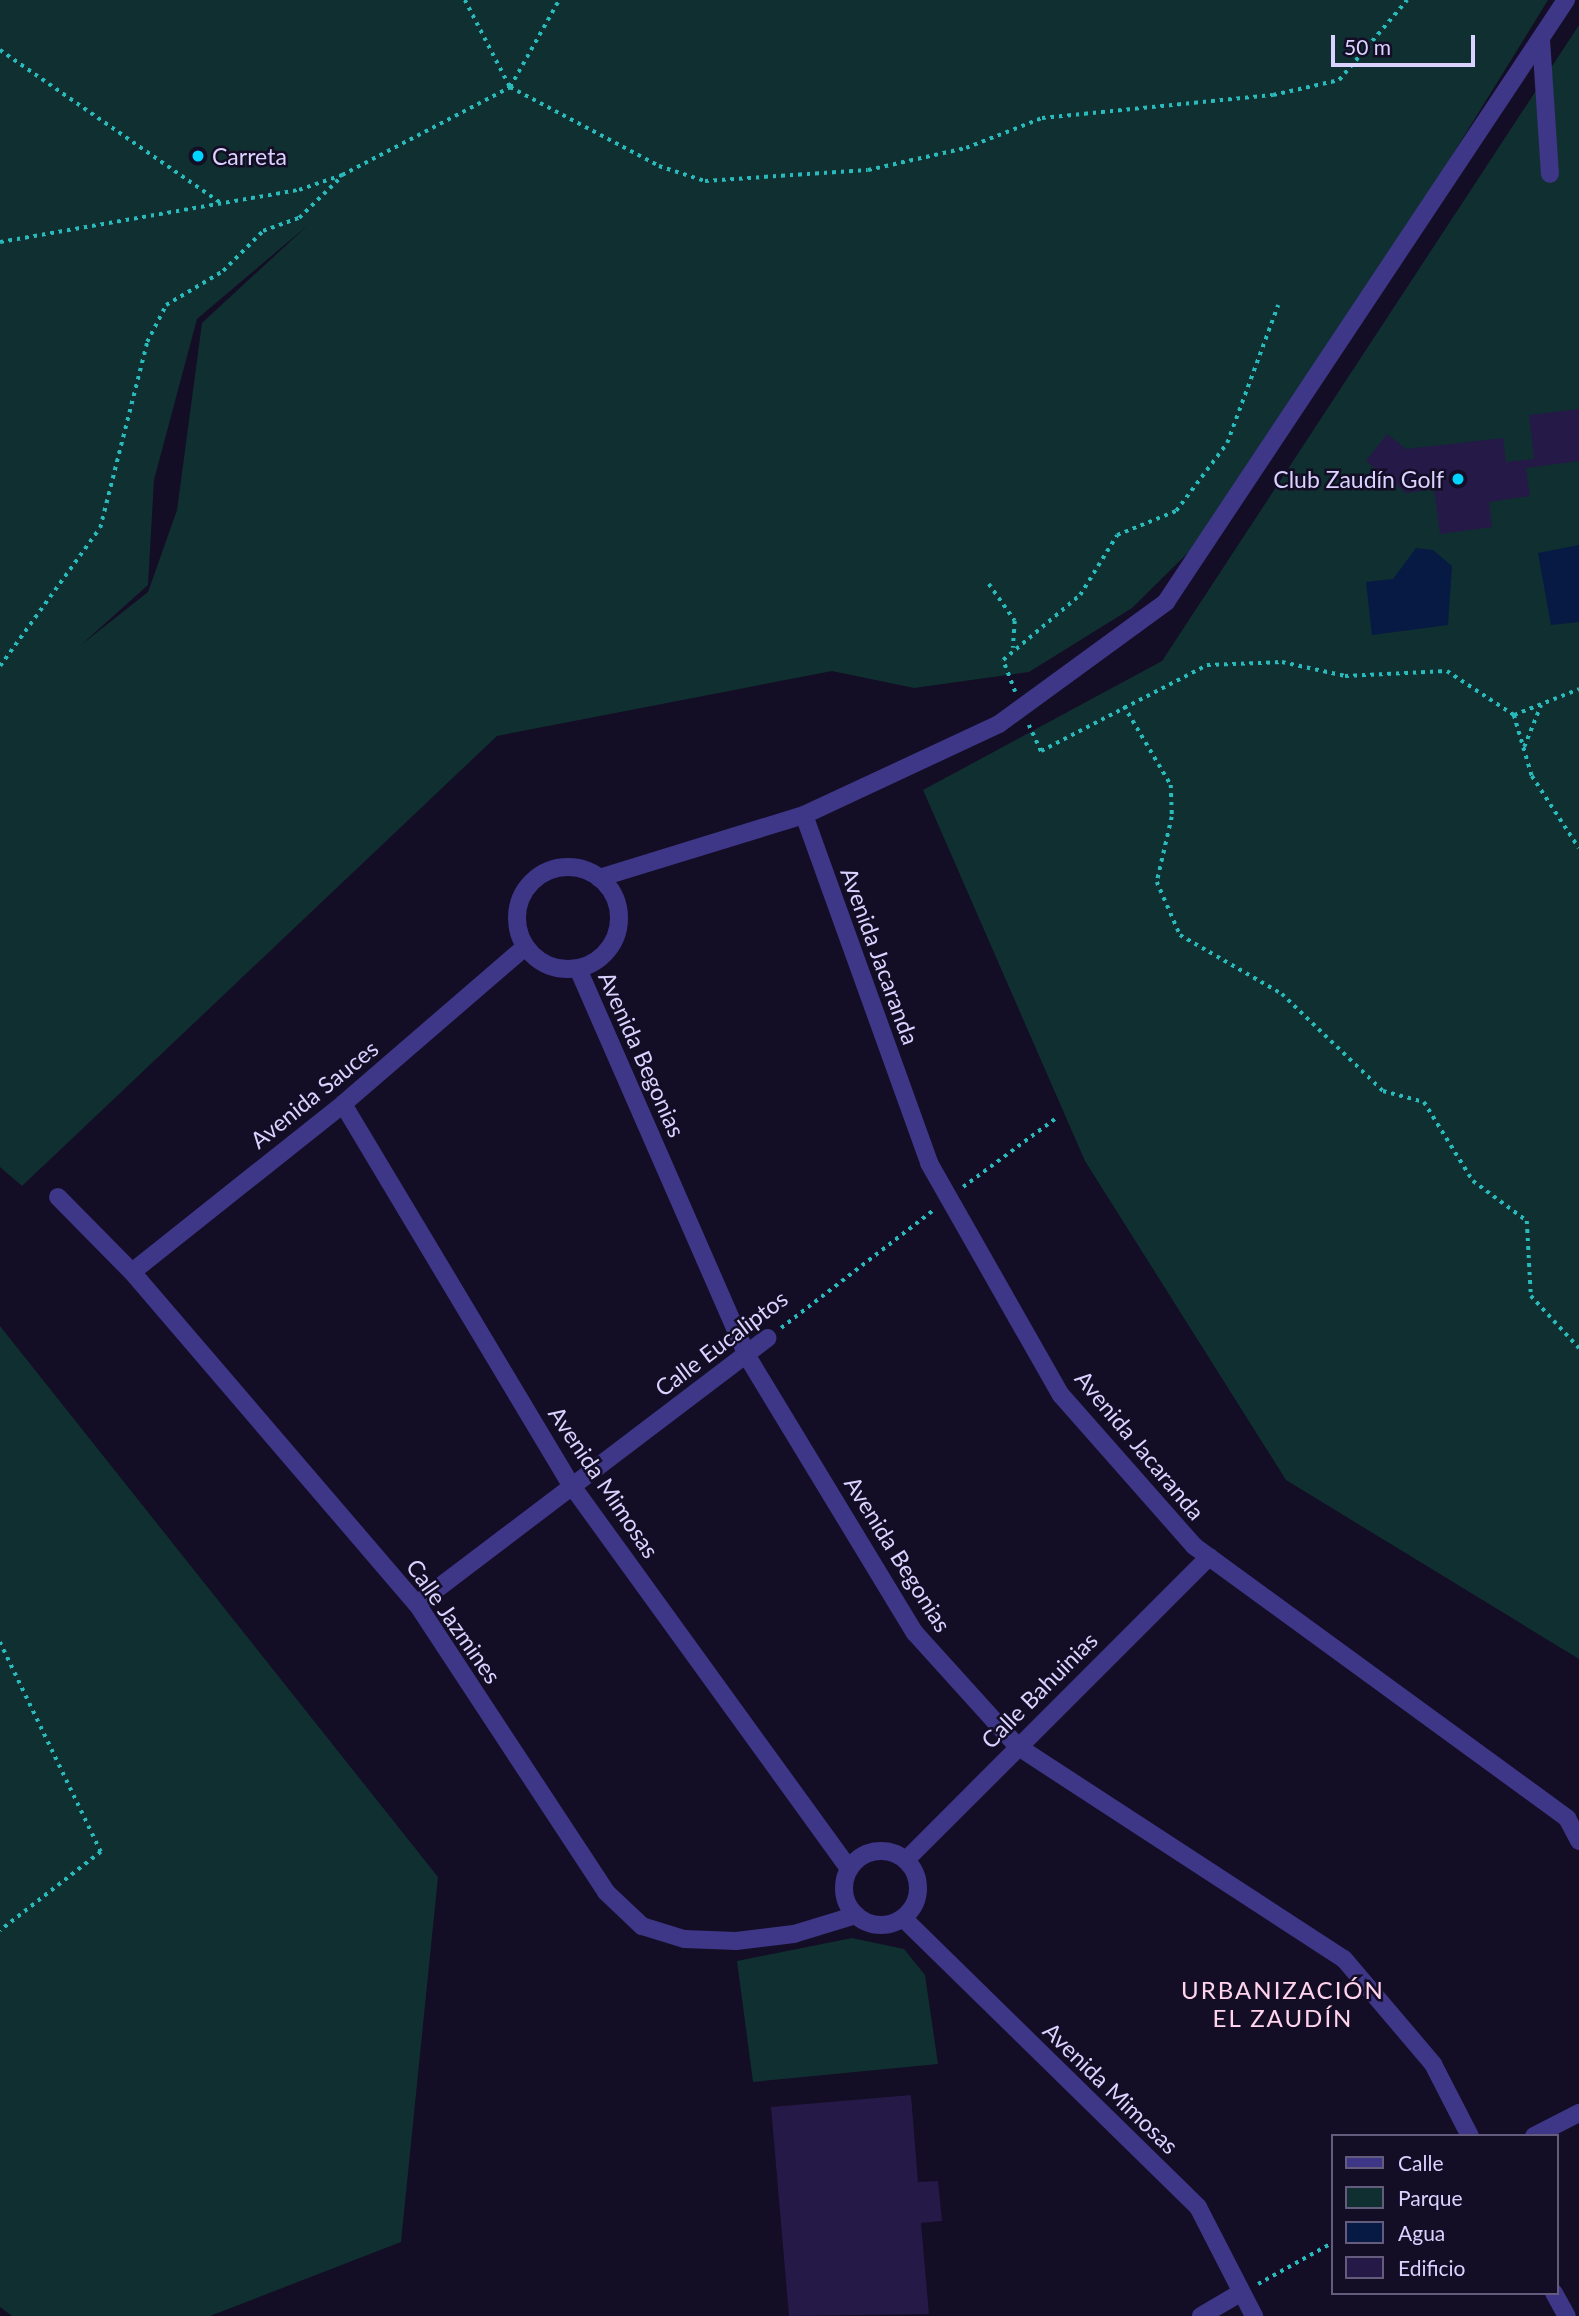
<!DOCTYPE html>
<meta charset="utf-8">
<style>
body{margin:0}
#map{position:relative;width:1579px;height:2316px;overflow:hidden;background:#130d25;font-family:Lato,sans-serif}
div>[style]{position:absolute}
.green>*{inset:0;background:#102f30}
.water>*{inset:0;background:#071a44}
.building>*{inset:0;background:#251947}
.path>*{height:3.5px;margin-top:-1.75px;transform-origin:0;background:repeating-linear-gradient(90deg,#29bbbc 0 3.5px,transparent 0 8.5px)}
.minor>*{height:18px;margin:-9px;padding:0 9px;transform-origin:9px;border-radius:9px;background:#3e3687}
.minor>.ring{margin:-9px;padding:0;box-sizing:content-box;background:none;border:18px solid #3e3687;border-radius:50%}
.dots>*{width:19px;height:19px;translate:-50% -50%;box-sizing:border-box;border:4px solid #130d25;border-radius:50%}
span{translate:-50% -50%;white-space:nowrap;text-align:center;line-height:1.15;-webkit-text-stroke:5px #130d25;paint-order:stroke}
.poi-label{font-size:23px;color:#dad2ff}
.left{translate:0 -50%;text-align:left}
.right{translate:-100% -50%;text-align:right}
.street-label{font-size:23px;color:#dad2ff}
.neighbourhood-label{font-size:24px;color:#ffd4ec;letter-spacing:2px}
.legend{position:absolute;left:1331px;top:2134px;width:228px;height:161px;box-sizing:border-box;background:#130d25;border:2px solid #635c7c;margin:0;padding:9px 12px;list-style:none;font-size:21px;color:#dad2ff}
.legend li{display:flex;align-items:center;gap:14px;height:35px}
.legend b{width:35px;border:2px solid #635c7c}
.scale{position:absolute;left:1331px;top:35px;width:144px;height:32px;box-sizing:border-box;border:4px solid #dad2ff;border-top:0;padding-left:9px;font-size:21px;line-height:24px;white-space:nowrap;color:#dad2ff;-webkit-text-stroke:5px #130d25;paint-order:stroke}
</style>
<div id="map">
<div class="green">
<div style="clip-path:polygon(evenodd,0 0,1548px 0,1413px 219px,1198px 543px,1132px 608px,1029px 672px,914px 688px,832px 671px,497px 736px,22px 1186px,0 1167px,0 0,308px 225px,202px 323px,177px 510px,148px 592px,81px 645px,148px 585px,154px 480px,197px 319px,308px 225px)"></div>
<div style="clip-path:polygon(1579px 25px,1579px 1659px,1286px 1480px,1085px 1161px,923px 790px,1162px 661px)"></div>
<div style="clip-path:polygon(0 1326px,438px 1877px,401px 2242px,210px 2316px,12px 2316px,0 2307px)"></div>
<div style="clip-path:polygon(852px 1938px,904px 1949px,925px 1975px,938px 2064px,753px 2082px,737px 1961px)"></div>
</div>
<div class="water">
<div style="clip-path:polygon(1579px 545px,1579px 622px,1551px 625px,1538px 553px)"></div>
<div style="clip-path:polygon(1416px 548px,1433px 550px,1452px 566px,1448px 625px,1372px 635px,1366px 582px,1393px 579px)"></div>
</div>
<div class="building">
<div style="clip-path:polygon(1579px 409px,1579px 461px,1526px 468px,1530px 496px,1489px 502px,1492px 527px,1440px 534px,1434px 489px,1406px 493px,1366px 461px,1387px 434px,1406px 449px,1503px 438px,1506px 462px,1534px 459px,1529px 415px)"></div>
<div style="clip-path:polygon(911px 2095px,918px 2182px,938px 2181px,942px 2221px,921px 2223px,929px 2314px,789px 2316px,771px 2107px)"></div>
</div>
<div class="path">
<div style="left:465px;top:0;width:98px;rotate:62.7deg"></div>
<div style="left:510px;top:87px;width:169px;rotate:27.9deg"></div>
<div style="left:659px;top:166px;width:48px;rotate:18.1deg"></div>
<div style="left:705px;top:181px;width:163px;rotate:-3.9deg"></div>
<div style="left:868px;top:170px;width:100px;rotate:-12.7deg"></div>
<div style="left:966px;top:148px;width:82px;rotate:-21.5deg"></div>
<div style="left:1042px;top:118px;width:232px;rotate:-5.7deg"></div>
<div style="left:1273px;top:95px;width:68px;rotate:-12.8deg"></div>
<div style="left:1339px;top:80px;width:105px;rotate:-49.6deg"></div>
<div style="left:0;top:50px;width:269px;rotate:34.7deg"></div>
<div style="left:0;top:242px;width:303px;rotate:-9.9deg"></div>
<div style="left:299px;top:190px;width:46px;rotate:-19.2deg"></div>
<div style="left:342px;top:175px;width:190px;rotate:-27.6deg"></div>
<div style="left:510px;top:87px;width:100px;rotate:-60.6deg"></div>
<div style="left:989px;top:584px;width:45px;rotate:54.9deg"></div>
<div style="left:1015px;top:621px;width:27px;rotate:94deg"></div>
<div style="left:0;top:666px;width:170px;rotate:-54.1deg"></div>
<div style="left:100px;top:528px;width:192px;rotate:-75.8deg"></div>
<div style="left:147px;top:342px;width:42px;rotate:-62.8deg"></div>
<div style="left:166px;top:305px;width:66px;rotate:-30.8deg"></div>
<div style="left:223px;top:271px;width:57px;rotate:-45deg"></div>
<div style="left:263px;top:231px;width:38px;rotate:-20deg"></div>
<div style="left:299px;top:218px;width:59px;rotate:-44.3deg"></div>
<div style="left:1015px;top:692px;width:34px;rotate:-111deg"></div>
<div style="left:1003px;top:660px;width:101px;rotate:-40.2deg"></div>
<div style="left:1080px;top:595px;width:70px;rotate:-58.3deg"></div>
<div style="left:1117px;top:535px;width:64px;rotate:-22.1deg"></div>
<div style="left:1176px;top:511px;width:85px;rotate:-53.1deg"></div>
<div style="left:1227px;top:443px;width:147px;rotate:-69.7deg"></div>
<div style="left:1124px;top:706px;width:92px;rotate:59.3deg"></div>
<div style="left:1171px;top:785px;width:32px;rotate:88deg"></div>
<div style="left:1172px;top:817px;width:67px;rotate:103deg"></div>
<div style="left:1157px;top:882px;width:58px;rotate:66.5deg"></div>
<div style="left:1180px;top:935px;width:118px;rotate:30deg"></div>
<div style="left:1282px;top:994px;width:140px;rotate:43.8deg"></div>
<div style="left:1383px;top:1091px;width:42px;rotate:15deg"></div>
<div style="left:1424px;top:1102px;width:93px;rotate:58.2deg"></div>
<div style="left:1473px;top:1181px;width:67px;rotate:36.5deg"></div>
<div style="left:1527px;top:1221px;width:75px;rotate:86.9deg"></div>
<div style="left:1531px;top:1296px;width:71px;rotate:47.3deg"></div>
<div style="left:1514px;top:715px;width:64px;rotate:73.6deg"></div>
<div style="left:1532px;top:776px;width:86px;rotate:56.9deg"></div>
<div style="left:1029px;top:725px;width:29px;rotate:65deg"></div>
<div style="left:1041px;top:751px;width:187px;rotate:-27.4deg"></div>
<div style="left:1207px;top:665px;width:75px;rotate:-2.3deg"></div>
<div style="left:1282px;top:662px;width:65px;rotate:12.5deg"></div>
<div style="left:1345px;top:676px;width:102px;rotate:-2.8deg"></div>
<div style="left:1447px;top:671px;width:80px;rotate:33.3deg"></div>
<div style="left:1514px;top:715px;width:70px;rotate:-21.8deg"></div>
<div style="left:1524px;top:747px;width:45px;rotate:-68deg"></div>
<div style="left:963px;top:1187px;width:114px;rotate:-36.5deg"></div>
<div style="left:781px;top:1328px;width:195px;rotate:-37.7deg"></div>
<div style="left:0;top:1642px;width:233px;rotate:64.3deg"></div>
<div style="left:101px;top:1852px;width:128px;rotate:142deg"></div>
<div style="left:1258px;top:2284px;width:85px;rotate:-29deg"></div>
</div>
<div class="minor">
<div style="left:1541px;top:39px;width:135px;rotate:86.2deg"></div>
<div style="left:804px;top:815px;width:370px;rotate:70.2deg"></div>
<div style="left:929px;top:1163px;width:267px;rotate:60.4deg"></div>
<div style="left:1061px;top:1395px;width:201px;rotate:48.6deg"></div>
<div style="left:1194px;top:1546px;width:462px;rotate:36.1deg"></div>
<div style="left:1567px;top:1818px;width:26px;rotate:62deg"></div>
<div class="ring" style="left:517px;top:867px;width:84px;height:84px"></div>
<div style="left:599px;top:878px;width:214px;rotate:-17.1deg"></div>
<div style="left:804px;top:815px;width:215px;rotate:-25deg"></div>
<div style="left:999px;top:724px;width:207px;rotate:-36.1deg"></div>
<div style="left:1166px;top:602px;width:723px;rotate:-56.4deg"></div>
<div style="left:579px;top:971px;width:420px;rotate:66.4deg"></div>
<div style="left:747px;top:1356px;width:324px;rotate:58.8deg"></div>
<div style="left:915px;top:1633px;width:152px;rotate:47.9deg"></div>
<div style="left:1017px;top:1746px;width:390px;rotate:33.1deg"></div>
<div style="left:1344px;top:1959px;width:138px;rotate:49.7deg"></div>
<div style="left:1433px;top:2064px;width:81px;rotate:62.8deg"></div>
<div style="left:343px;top:1104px;width:445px;rotate:59.1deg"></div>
<div style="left:572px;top:1486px;width:473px;rotate:54.1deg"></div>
<div style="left:58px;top:1197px;width:105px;rotate:45.4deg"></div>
<div style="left:132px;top:1272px;width:438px;rotate:49.4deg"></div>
<div style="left:417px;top:1604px;width:344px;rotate:56.7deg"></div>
<div style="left:606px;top:1892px;width:50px;rotate:43.4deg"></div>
<div style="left:642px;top:1926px;width:44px;rotate:17.2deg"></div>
<div style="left:684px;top:1939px;width:52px;rotate:2.2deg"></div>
<div style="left:736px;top:1941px;width:58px;rotate:-6.9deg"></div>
<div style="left:794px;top:1934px;width:65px;rotate:-17deg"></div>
<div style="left:132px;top:1272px;width:270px;rotate:-38.5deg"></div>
<div style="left:343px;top:1104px;width:239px;rotate:-40.8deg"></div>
<div style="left:417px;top:1604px;width:440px;rotate:-37.2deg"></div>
<div class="ring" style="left:844px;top:1851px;width:56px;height:56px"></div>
<div style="left:906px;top:1860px;width:429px;rotate:-45deg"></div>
<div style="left:903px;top:1918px;width:413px;rotate:44.4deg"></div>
<div style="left:1198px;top:2207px;width:123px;rotate:62.8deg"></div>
<div style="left:1534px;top:2136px;width:51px;rotate:-27.1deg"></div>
<div style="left:1554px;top:2293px;width:26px;rotate:61deg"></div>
<div style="left:1201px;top:2316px;width:45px;rotate:-30.5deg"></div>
</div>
<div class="dots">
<div style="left:198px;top:156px;background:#00d3fd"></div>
<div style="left:1458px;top:479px;background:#00d3fd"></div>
</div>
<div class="poi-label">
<span class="left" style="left:212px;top:156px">Carreta</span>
<span class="right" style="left:1444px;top:479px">Club Zaudín Golf</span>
</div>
<div class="street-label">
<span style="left:880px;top:956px;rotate:70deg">Avenida Jacaranda</span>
<span style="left:642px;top:1054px;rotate:66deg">Avenida Begonias</span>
<span style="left:314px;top:1094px;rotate:-39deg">Avenida Sauces</span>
<span style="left:721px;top:1343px;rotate:-37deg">Calle Eucaliptos</span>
<span style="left:1140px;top:1445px;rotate:50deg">Avenida Jacaranda</span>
<span style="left:604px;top:1482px;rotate:56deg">Avenida Mimosas</span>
<span style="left:898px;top:1554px;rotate:58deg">Avenida Begonias</span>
<span style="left:454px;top:1621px;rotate:55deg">Calle Jazmines</span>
<span style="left:1039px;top:1690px;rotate:-45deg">Calle Bahuinias</span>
<span style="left:1111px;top:2088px;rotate:44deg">Avenida Mimosas</span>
</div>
<div class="neighbourhood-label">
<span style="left:1283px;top:2004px">URBANIZACIÓN<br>EL ZAUDÍN</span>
</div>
<ul class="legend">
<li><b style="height:9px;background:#3e3687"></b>Calle</li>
<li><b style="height:19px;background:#102f30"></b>Parque</li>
<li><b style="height:19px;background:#071a44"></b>Agua</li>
<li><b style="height:19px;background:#251947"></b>Edificio</li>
</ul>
<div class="scale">50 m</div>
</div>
